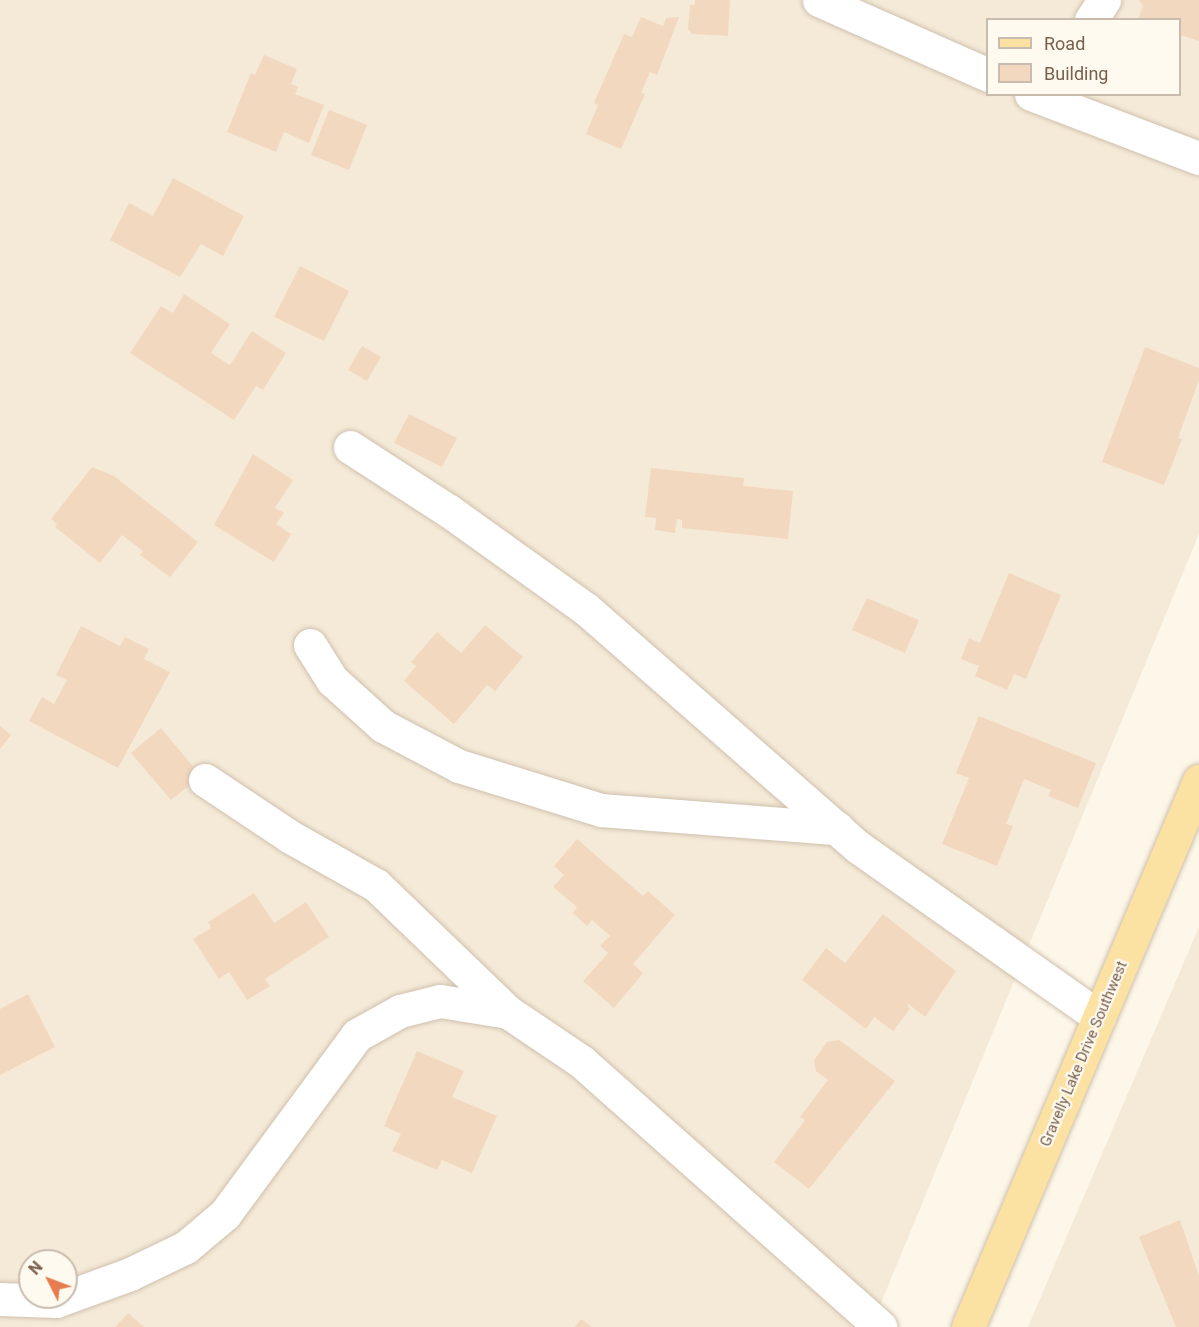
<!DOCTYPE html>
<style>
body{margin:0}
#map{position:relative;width:1199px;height:1327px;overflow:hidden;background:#fdf7e9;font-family:Roboto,sans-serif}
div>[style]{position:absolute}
.residential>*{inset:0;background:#f5ead7}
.building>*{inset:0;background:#f3d8c0}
.roads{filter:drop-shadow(0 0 2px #cfc0ae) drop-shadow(0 0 2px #cfc0ae)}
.minor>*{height:33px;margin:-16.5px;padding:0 16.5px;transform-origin:16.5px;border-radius:16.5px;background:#fff}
.major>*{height:33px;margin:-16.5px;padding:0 16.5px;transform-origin:16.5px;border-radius:16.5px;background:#fbe1a2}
span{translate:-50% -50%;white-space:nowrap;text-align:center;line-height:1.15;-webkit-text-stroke:4.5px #fffaf0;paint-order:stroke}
.street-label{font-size:15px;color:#785f4c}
.legend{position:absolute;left:986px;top:18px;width:195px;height:78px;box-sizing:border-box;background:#fffaf0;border:2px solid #c9bcae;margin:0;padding:8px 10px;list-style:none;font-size:18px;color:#785f4c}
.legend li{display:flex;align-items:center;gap:12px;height:30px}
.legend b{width:30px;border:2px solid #c9bcae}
.north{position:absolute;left:18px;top:1249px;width:60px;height:60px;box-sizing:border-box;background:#fffaf0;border:2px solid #c9bcae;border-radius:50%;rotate:312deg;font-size:16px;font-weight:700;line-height:24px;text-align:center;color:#785f4c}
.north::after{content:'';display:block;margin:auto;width:21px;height:27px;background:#e77d4e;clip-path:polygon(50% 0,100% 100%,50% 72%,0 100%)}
</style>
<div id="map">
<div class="residential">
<div style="clip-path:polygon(evenodd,0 0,1199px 0,1199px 534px,871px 1327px,0 1327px,0 0,988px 20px,1180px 20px,1180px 94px,988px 94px,988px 20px,0 0,30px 1261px,66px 1261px,66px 1297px,30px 1297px,30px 1261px)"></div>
<div style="clip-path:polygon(1199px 927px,1199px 1327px,1028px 1327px)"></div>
</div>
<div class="building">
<div style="clip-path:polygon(695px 0,730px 0,728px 36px,692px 34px,688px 29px,690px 5px,695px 5px)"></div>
<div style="clip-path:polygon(1139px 0,1199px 0,1199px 41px,1180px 35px,1180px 20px,1138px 20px,1143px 6px)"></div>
<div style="clip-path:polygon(641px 17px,663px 26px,666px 18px,679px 17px,657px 75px,650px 72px,641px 93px,645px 94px,621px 149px,586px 134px,598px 105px,594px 103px,624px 34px,632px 37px)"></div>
<div style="clip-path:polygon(264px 55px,297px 69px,291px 84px,298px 87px,295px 94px,324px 105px,309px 143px,284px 132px,276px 152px,227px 132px,251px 73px,255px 75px)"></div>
<div style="clip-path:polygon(329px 110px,367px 125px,349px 170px,311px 155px)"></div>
<div style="clip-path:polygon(173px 178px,244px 216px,223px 256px,201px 244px,180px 277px,110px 240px,129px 203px,153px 216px)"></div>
<div style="clip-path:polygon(300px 266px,349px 291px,324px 341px,274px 317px)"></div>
<div style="clip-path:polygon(184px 294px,230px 324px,211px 353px,230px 365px,252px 331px,286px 353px,263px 390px,256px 386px,234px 420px,130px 353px,161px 306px,173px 313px)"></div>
<div style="clip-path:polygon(362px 346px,381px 357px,367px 381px,348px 370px)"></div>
<div style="clip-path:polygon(1145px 347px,1199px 368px,1199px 380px,1178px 438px,1182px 439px,1164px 485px,1102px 462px)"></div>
<div style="clip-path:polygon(409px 414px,457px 438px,442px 467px,394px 443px)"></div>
<div style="clip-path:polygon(253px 454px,293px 480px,275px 508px,284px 513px,276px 524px,291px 534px,274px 562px,214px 525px)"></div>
<div style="clip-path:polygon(92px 467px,114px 476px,198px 542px,170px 577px,140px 555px,143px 551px,122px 535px,100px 563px,55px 527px,57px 524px,51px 519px)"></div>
<div style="clip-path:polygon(651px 468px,744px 478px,743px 486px,793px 491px,788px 539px,682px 528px,682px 520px,677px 519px,675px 533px,655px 530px,656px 518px,645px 517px)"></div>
<div style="clip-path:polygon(1009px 573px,1061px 595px,1026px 679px,1014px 674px,1007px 690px,975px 676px,979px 666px,961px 659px,969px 638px,980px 643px)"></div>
<div style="clip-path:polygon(867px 598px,919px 620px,905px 653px,852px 630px)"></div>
<div style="clip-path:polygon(485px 625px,523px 657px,495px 691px,487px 685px,454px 724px,404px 681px,416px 666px,411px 662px,437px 632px,461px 653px)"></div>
<div style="clip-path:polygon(81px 626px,120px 646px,125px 637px,149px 649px,144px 659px,170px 672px,118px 768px,29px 721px,42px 697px,54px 704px,67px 680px,56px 675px)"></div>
<div style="clip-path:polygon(979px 716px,1096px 763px,1078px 808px,1048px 796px,1051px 790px,1024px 779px,1006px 824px,1013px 826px,997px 866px,942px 844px,969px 778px,956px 773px)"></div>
<div style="clip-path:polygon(0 726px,11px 735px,0 749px)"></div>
<div style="clip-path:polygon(161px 728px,201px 776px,171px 800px,131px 753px)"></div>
<div style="clip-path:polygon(577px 839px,643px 896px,648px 891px,675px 915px,633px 964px,643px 973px,614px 1008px,583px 981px,608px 953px,600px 946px,610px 936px,592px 920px,587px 926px,573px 913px,577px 907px,553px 887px,564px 875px,554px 866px)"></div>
<div style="clip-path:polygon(254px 893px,274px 923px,306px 902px,329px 937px,265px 979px,270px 986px,247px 1000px,229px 972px,219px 979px,193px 939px,211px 928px,208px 922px)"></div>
<div style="clip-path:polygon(883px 914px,956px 971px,925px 1017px,907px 1003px,910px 1009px,893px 1031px,874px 1017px,866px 1029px,802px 980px,826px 948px,845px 963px)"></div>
<div style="clip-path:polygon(28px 994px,55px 1047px,0 1075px,0 1009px)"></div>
<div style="clip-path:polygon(839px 1040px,895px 1081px,809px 1189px,774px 1162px,805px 1120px,800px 1117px,828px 1080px,816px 1071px,814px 1060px,827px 1042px)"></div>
<div style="clip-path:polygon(417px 1051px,464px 1071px,452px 1097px,497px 1116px,472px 1173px,442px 1160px,437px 1170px,392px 1151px,401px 1134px,384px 1126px)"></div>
<div style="clip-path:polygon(1180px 1220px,1199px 1276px,1199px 1327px,1176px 1327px,1139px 1237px)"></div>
<div style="clip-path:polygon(128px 1313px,144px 1327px,115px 1327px)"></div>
<div style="clip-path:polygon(581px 1319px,592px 1327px,575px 1327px)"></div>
</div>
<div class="roads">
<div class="minor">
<div style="left:819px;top:0;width:185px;rotate:23.9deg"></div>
<div style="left:1091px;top:20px;width:24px;rotate:-57deg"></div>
<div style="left:1031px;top:94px;width:180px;rotate:20.9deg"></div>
<div style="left:350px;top:447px;width:118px;rotate:32.9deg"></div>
<div style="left:449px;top:511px;width:168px;rotate:35.6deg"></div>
<div style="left:586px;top:609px;width:361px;rotate:41.2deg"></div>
<div style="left:858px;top:847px;width:295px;rotate:35.2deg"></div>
<div style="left:310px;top:645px;width:41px;rotate:57.8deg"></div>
<div style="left:332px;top:680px;width:69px;rotate:42deg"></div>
<div style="left:383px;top:726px;width:86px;rotate:27.8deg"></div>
<div style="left:459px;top:766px;width:149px;rotate:17.2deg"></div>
<div style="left:601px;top:810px;width:237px;rotate:4.4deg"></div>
<div style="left:205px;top:780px;width:101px;rotate:33.7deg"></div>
<div style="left:289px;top:836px;width:100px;rotate:29.4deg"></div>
<div style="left:376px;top:885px;width:183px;rotate:43.9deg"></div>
<div style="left:0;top:1299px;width:56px;rotate:2deg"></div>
<div style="left:56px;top:1301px;width:79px;rotate:-20deg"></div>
<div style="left:130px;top:1274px;width:62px;rotate:-25.7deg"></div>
<div style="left:186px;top:1247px;width:51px;rotate:-40.2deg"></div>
<div style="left:225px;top:1214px;width:222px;rotate:-53.6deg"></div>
<div style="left:357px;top:1035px;width:49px;rotate:-29.2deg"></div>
<div style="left:400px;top:1011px;width:41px;rotate:-14deg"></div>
<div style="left:440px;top:1001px;width:69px;rotate:9.2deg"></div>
<div style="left:508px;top:1012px;width:89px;rotate:34deg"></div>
<div style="left:582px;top:1062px;width:399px;rotate:41.6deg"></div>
</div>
<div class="major">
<div style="left:968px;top:1327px;width:593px;rotate:-67.07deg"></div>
</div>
</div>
<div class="street-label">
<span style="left:1084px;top:1054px;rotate:-67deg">Gravelly Lake Drive Southwest</span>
</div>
<ul class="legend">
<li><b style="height:8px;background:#fbe1a2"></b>Road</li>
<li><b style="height:16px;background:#f3d8c0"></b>Building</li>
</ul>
<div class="north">N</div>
</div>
